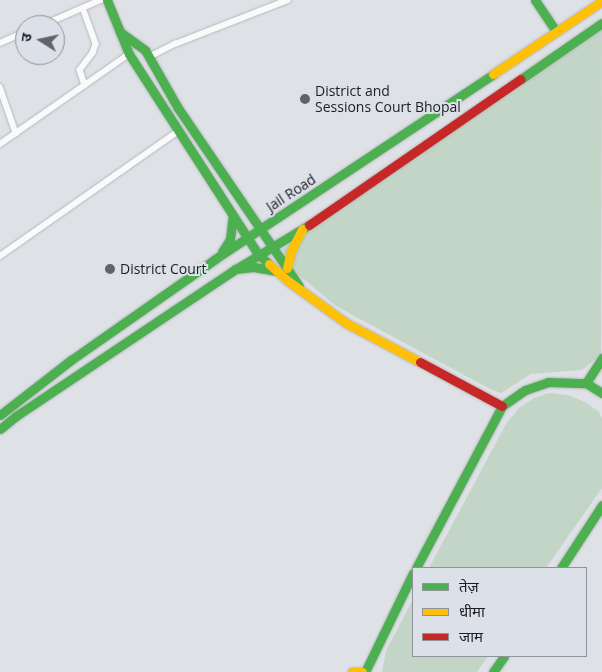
<!DOCTYPE html>
<meta charset="utf-8">
<style>
body{margin:0}
#map{position:relative;width:602px;height:672px;overflow:hidden;background:#dee1e6;font-family:"Open Sans","Noto Sans Devanagari",sans-serif}
div>[style]{position:absolute}
.green>*{inset:0;background:#c2d5c6}
.roads{filter:drop-shadow(0 0 1px #b6b8bc) drop-shadow(0 0 1px #b6b8bc)}
.street>*{height:5.5px;margin:-2.75px;padding:0 2.75px;transform-origin:2.75px;border-radius:2.75px;background:#fafafb}
.fast>*{height:9px;margin:-4.5px;padding:0 4.5px;transform-origin:4.5px;border-radius:4.5px;background:#4caf50}
.slow>*{height:9px;margin:-4.5px;padding:0 4.5px;transform-origin:4.5px;border-radius:4.5px;background:#ffc107}
.jam>*{height:9px;margin:-4.5px;padding:0 4.5px;transform-origin:4.5px;border-radius:4.5px;background:#c62828}
.dots>*{width:14px;height:14px;translate:-50% -50%;box-sizing:border-box;border:2px solid #dbe0e9;border-radius:50%}
span{translate:-50% -50%;white-space:nowrap;text-align:center;line-height:1.15;-webkit-text-stroke:4px #dbe0e9;paint-order:stroke}
.poi-label{font-size:14px;color:#1d1f22}
.left{translate:0 -50%;text-align:left}
.street-label{font-size:14px;color:#1d1f22}
.legend{position:absolute;left:412px;top:567px;width:175px;height:90px;box-sizing:border-box;background:#dbe0e9;border:1px solid #8f9399;margin:0;padding:6px 9px;list-style:none;font-size:15px;color:#1d1f22}
.legend li{display:flex;align-items:center;gap:10px;height:25px}
.legend b{width:25px;border:1px solid #8f9399}
.north{position:absolute;left:15px;top:15px;width:50px;height:50px;box-sizing:border-box;background:#dbe0e9;border:1px solid #8f9399;border-radius:50%;rotate:280deg;font-size:14px;font-weight:700;line-height:20px;text-align:center;color:#1d1f22}
.north::after{content:'';display:block;margin:auto;width:18px;height:22px;background:#616367;clip-path:polygon(50% 0,100% 100%,50% 72%,0 100%)}
</style>
<div id="map">
<div class="green">
<div style="clip-path:polygon(602px 29px,601px 355px,582px 370px,531px 374px,501px 393px,490px 389px,336px 306px,295px 272px,282px 250px)"></div>
<div style="clip-path:polygon(549px 393px,568px 395px,585px 402px,599px 412px,602px 419px,602px 488px,546px 568px,429px 568px,506px 424px,519px 408px,534px 398px)"></div>
<div style="clip-path:polygon(413px 599px,413px 656px,488px 656px,477px 672px,382px 672px,386px 651px)"></div>
</div>
<div class="roads">
<div class="street">
<div style="left:83px;top:8px;width:38px;rotate:70deg"></div>
<div style="left:96px;top:44px;width:9px;rotate:108deg"></div>
<div style="left:93px;top:53px;width:21px;rotate:127deg"></div>
<div style="left:80px;top:70px;width:16px;rotate:72deg"></div>
<div style="left:43px;top:25px;width:63px;rotate:-23.3deg"></div>
<div style="left:0;top:43px;width:27px;rotate:-24deg"></div>
<div style="left:149px;top:57px;width:29px;rotate:-27deg"></div>
<div style="left:175px;top:44px;width:121px;rotate:-21.3deg"></div>
<div style="left:0;top:87px;width:49px;rotate:70.8deg"></div>
<div style="left:0;top:144px;width:157px;rotate:-34.9deg"></div>
<div style="left:0;top:256px;width:216px;rotate:-35deg"></div>
</div>
<div class="fast">
<div style="left:107px;top:0;width:58px;rotate:67.8deg"></div>
<div style="left:129px;top:54px;width:238px;rotate:57.2deg"></div>
<div style="left:258px;top:254px;width:15px;rotate:42deg"></div>
<div style="left:535px;top:0;width:37px;rotate:56deg"></div>
<div style="left:120px;top:32px;width:31px;rotate:36deg"></div>
<div style="left:145px;top:50px;width:67px;rotate:60.4deg"></div>
<div style="left:178px;top:108px;width:215px;rotate:55.8deg"></div>
<div style="left:521px;top:79px;width:98px;rotate:-34.7deg"></div>
<div style="left:222px;top:252px;width:15px;rotate:-58deg"></div>
<div style="left:230px;top:239px;width:23px;rotate:-83deg"></div>
<div style="left:235px;top:269px;width:19px;rotate:-6deg"></div>
<div style="left:254px;top:267px;width:23px;rotate:10deg"></div>
<div style="left:586px;top:383px;width:30px;rotate:-57deg"></div>
<div style="left:0;top:415px;width:90px;rotate:-37.8deg"></div>
<div style="left:71px;top:360px;width:176px;rotate:-35deg"></div>
<div style="left:215px;top:259px;width:334px;rotate:-33.6deg"></div>
<div style="left:0;top:429px;width:21px;rotate:-39deg"></div>
<div style="left:16px;top:416px;width:262px;rotate:-33.8deg"></div>
<div style="left:234px;top:270px;width:87px;rotate:-31deg"></div>
<div style="left:416px;top:568px;width:183px;rotate:-62deg"></div>
<div style="left:502px;top:406px;width:28px;rotate:-35deg"></div>
<div style="left:525px;top:390px;width:24px;rotate:-19deg"></div>
<div style="left:548px;top:382px;width:38px;rotate:2deg"></div>
<div style="left:586px;top:383px;width:19px;rotate:32deg"></div>
<div style="left:561px;top:568px;width:75px;rotate:-56.9deg"></div>
<div style="left:365px;top:672px;width:110px;rotate:-64.1deg"></div>
<div style="left:493px;top:672px;width:19px;rotate:-55deg"></div>
</div>
<div class="slow">
<div style="left:493px;top:74px;width:131px;rotate:-33.8deg"></div>
<div style="left:269px;top:264px;width:25px;rotate:42deg"></div>
<div style="left:288px;top:281px;width:72px;rotate:35.9deg"></div>
<div style="left:346px;top:323px;width:84px;rotate:27.8deg"></div>
<div style="left:287px;top:268px;width:17px;rotate:-77deg"></div>
<div style="left:291px;top:251px;width:25px;rotate:-63deg"></div>
<div style="left:352px;top:672px;width:10px"></div>
</div>
<div class="jam">
<div style="left:309px;top:225px;width:257px;rotate:-34.6deg"></div>
<div style="left:420px;top:362px;width:93px;rotate:28.2deg"></div>
</div>
</div>
<div class="dots">
<div style="left:305px;top:99px;background:#616367"></div>
<div style="left:110px;top:269px;background:#616367"></div>
</div>
<div class="poi-label">
<span class="left" style="left:315px;top:99px">District and<br>Sessions Court Bhopal</span>
<span class="left" style="left:120px;top:269px">District Court</span>
</div>
<div class="street-label">
<span style="left:291px;top:193px;rotate:-33deg">Jail Road</span>
</div>
<ul class="legend">
<li><b style="height:6px;background:#4caf50"></b>तेज़</li>
<li><b style="height:6px;background:#ffc107"></b>धीमा</li>
<li><b style="height:6px;background:#c62828"></b>जाम</li>
</ul>
<div class="north">उ</div>
</div>
